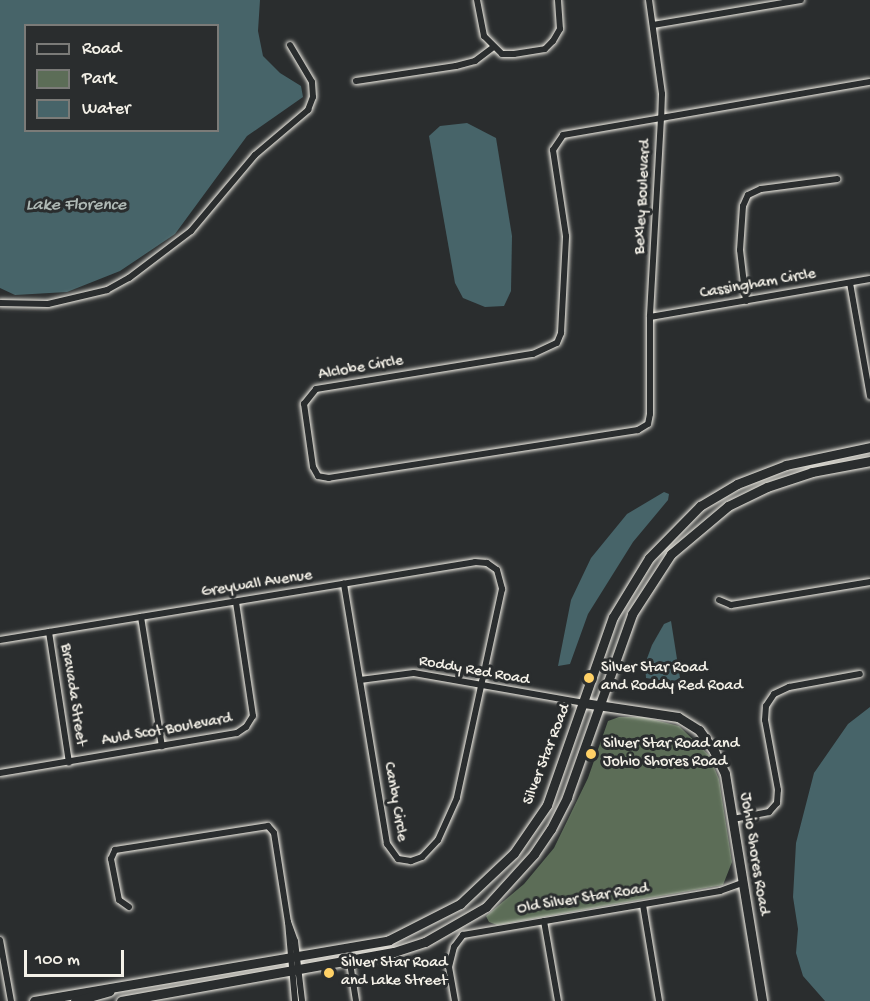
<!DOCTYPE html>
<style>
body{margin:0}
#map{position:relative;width:870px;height:1001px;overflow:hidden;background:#2a2d2e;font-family:"Gochi Hand",sans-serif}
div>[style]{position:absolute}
.green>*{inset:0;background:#5c6d57}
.water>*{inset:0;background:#476469}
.roads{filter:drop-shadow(0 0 2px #f4f1e8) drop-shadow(0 0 2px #f4f1e8)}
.street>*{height:6px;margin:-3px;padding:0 3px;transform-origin:3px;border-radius:3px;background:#2a2d2e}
.secondary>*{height:9px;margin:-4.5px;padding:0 4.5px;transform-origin:4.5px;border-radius:4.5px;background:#2a2d2e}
.dots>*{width:16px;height:16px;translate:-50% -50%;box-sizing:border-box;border:3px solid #2a2d2e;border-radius:50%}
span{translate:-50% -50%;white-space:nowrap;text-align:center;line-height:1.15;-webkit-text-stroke:6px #2a2d2e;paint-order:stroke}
.street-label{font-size:16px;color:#f4f1e8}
.poi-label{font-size:16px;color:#f4f1e8}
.left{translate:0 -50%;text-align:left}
.water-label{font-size:18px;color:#afb9b5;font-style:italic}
.legend{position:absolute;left:24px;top:24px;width:195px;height:108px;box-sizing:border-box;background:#2a2d2e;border:2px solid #7b7b78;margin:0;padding:8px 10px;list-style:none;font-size:18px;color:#f4f1e8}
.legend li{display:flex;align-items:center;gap:12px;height:30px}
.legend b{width:30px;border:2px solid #7b7b78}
.scale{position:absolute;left:24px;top:950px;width:100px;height:27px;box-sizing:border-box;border:3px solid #f4f1e8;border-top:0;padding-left:8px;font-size:18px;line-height:21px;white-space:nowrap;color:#f4f1e8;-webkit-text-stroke:4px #2a2d2e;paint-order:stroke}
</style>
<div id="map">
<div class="green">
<div style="clip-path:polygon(619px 717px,643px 717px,679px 726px,709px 755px,719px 779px,732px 862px,723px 885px,497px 925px,489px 922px,486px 916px,524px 884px,554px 848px,588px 778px,608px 721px)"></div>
</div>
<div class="water">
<div style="clip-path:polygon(evenodd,0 0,260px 0,258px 31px,263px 56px,280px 73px,301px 86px,303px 97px,247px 136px,175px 234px,120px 271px,67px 292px,15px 295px,0 288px,0 0,26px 26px,218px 26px,218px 130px,26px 130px,26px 26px)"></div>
<div style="clip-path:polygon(467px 123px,496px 138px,512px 236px,511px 291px,504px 306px,485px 307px,463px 298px,455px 283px,429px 136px,440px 126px)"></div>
<div style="clip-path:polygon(664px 492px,669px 494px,668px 500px,633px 542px,588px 614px,570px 664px,558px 666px,571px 600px,591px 558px,627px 514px)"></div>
<div style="clip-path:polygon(671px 621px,680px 678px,672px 682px,646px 678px,645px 664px,652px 645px,664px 624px)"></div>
<div style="clip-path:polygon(870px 707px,870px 1001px,825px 1001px,803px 976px,796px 953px,798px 929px,793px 897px,796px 843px,814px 773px,848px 724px)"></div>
</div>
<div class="roads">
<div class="street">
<div style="left:477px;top:0;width:37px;rotate:79deg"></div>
<div style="left:484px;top:36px;width:25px;rotate:45deg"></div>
<div style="left:502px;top:54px;width:12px"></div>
<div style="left:514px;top:54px;width:31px;rotate:-9deg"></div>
<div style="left:545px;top:49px;width:11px;rotate:-45deg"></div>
<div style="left:553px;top:41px;width:14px;rotate:-60deg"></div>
<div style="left:560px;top:29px;width:29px;rotate:-94deg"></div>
<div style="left:649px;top:0;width:95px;rotate:82.1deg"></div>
<div style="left:662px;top:94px;width:24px;rotate:92deg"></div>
<div style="left:661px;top:118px;width:199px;rotate:93.2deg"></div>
<div style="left:650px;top:317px;width:97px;rotate:90deg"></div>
<div style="left:650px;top:414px;width:10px;rotate:101deg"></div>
<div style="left:648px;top:424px;width:12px;rotate:149deg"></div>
<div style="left:638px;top:430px;width:313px;rotate:171.2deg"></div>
<div style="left:329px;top:478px;width:11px;rotate:-170deg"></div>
<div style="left:318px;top:476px;width:10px;rotate:-119deg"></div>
<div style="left:313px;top:467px;width:64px;rotate:-98.1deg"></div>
<div style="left:304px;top:404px;width:19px;rotate:-51deg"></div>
<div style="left:316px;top:389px;width:220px;rotate:-9.2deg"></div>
<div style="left:533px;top:354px;width:26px;rotate:-25deg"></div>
<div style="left:557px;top:343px;width:11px;rotate:-68deg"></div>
<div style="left:561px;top:333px;width:97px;rotate:-87deg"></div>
<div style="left:566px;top:236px;width:87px;rotate:-98.6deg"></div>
<div style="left:553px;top:150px;width:18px;rotate:-56deg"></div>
<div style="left:563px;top:135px;width:99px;rotate:-9.8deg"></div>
<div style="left:661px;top:118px;width:212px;rotate:-9.8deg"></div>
<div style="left:653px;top:25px;width:150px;rotate:-9.6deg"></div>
<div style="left:356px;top:81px;width:101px;rotate:-8.5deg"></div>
<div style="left:456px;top:66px;width:20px;rotate:-15deg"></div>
<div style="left:475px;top:61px;width:21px;rotate:-37deg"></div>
<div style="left:850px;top:283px;width:115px;rotate:80deg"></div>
<div style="left:746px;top:301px;width:51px;rotate:-96.7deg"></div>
<div style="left:740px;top:250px;width:44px;rotate:-86.1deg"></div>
<div style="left:743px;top:206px;width:12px;rotate:-66deg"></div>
<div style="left:748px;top:195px;width:14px;rotate:-25deg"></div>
<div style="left:761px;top:189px;width:77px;rotate:-7.5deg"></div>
<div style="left:0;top:303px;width:48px;rotate:1.2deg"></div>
<div style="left:48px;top:304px;width:61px;rotate:-13.3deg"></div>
<div style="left:107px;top:290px;width:25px;rotate:-29deg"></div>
<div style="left:129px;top:278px;width:78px;rotate:-37.2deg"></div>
<div style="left:191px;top:231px;width:99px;rotate:-49.9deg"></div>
<div style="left:255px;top:155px;width:70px;rotate:-40.3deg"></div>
<div style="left:308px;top:110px;width:14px;rotate:-69deg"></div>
<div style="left:313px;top:97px;width:15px;rotate:-94deg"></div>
<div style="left:312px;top:82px;width:43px;rotate:-120.7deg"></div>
<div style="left:650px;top:317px;width:223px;rotate:-9.8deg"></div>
<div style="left:719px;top:600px;width:13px;rotate:23deg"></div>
<div style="left:731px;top:605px;width:141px;rotate:-9.4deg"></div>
<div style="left:141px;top:617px;width:131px;rotate:80.8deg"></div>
<div style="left:49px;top:632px;width:132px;rotate:81.3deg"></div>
<div style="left:0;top:640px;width:481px;rotate:-9.3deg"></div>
<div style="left:475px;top:562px;width:12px;rotate:5deg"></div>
<div style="left:487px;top:563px;width:12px;rotate:35deg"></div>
<div style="left:497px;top:570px;width:20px;rotate:75deg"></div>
<div style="left:502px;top:589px;width:214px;rotate:102.2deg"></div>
<div style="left:457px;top:798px;width:46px;rotate:114.3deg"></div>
<div style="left:438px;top:840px;width:23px;rotate:133deg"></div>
<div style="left:422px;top:857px;width:12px;rotate:160deg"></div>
<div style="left:411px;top:861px;width:13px;rotate:-171deg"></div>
<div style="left:398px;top:859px;width:19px;rotate:-126deg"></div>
<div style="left:387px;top:844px;width:264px;rotate:-99.4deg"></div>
<div style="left:360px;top:680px;width:54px;rotate:-7.4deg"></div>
<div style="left:414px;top:673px;width:173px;rotate:10deg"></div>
<div style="left:0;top:773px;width:240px;rotate:-9.6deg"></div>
<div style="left:237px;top:733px;width:11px;rotate:-34deg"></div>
<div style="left:246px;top:727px;width:13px;rotate:-58deg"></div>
<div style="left:253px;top:716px;width:115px;rotate:-98.5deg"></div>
<div style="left:733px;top:819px;width:37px;rotate:-11deg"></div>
<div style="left:769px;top:812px;width:12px;rotate:-48deg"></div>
<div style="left:777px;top:803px;width:13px;rotate:-86deg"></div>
<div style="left:778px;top:790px;width:71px;rotate:-100.5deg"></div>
<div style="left:765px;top:720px;width:14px;rotate:-86deg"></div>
<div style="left:766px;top:706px;width:14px;rotate:-56deg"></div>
<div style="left:774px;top:694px;width:17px;rotate:-25deg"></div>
<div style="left:789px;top:687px;width:72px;rotate:-10.4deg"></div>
<div style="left:643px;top:905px;width:97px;rotate:80.5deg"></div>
<div style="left:129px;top:907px;width:12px;rotate:-145deg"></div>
<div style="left:119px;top:900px;width:42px;rotate:-101deg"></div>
<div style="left:111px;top:859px;width:10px;rotate:-66deg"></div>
<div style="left:115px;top:850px;width:155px;rotate:-8.9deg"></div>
<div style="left:268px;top:826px;width:9px;rotate:49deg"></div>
<div style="left:274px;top:833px;width:90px;rotate:81.1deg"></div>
<div style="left:288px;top:922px;width:79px;rotate:84.9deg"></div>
<div style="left:544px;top:921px;width:81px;rotate:80.1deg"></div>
<div style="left:288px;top:922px;width:20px;rotate:70deg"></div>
<div style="left:295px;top:941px;width:60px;rotate:83.3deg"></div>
<div style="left:0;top:940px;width:62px;rotate:79.8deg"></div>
<div style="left:350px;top:963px;width:38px;rotate:81deg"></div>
<div style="left:455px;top:1001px;width:35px;rotate:-100deg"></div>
<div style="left:449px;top:967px;width:21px;rotate:-76deg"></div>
<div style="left:454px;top:947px;width:15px;rotate:-53deg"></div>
<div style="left:463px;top:935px;width:261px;rotate:-9.7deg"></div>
<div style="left:720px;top:891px;width:23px;rotate:-20deg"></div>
</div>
<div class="secondary">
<div style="left:584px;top:703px;width:95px;rotate:8.5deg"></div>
<div style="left:678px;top:717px;width:25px;rotate:32deg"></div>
<div style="left:699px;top:730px;width:26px;rotate:54deg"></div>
<div style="left:714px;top:751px;width:25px;rotate:64deg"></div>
<div style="left:725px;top:774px;width:230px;rotate:80.7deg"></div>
<div style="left:34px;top:1001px;width:360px;rotate:-9.7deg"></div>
<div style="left:389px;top:940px;width:80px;rotate:-26.9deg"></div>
<div style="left:460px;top:904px;width:74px;rotate:-43.4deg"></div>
<div style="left:514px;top:853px;width:58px;rotate:-55.5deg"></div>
<div style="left:547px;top:805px;width:199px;rotate:-70.7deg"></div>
<div style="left:613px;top:617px;width:69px;rotate:-58.6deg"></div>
<div style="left:649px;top:558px;width:73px;rotate:-45.6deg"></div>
<div style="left:700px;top:506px;width:43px;rotate:-30.7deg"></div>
<div style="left:737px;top:484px;width:53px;rotate:-21.2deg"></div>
<div style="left:786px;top:465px;width:86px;rotate:-12.1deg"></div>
<div style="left:75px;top:1001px;width:36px;rotate:-16deg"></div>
<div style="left:121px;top:1001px;width:277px;rotate:-10.2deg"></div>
<div style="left:394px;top:952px;width:33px;rotate:-18deg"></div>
<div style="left:425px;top:942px;width:70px;rotate:-29.8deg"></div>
<div style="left:486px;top:907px;width:72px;rotate:-47.8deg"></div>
<div style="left:534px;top:854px;width:30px;rotate:-56deg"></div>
<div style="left:551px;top:829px;width:36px;rotate:-63deg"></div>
<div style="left:567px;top:797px;width:194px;rotate:-70.4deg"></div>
<div style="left:632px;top:614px;width:72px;rotate:-57deg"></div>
<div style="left:671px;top:554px;width:75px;rotate:-40.1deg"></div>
<div style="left:728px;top:506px;width:43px;rotate:-26deg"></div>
<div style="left:767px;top:487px;width:47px;rotate:-18.4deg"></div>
<div style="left:812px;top:472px;width:59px;rotate:-10.7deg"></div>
</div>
</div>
<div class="dots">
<div style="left:589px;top:678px;background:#ffd166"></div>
<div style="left:591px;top:754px;background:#ffd166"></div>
<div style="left:329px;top:973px;background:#ffd166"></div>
</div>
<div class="street-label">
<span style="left:644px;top:197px;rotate:-87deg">Bexley Boulevard</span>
<span style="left:758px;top:285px;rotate:-10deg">Cassingham Circle</span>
<span style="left:361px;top:369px;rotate:-10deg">Alclobe Circle</span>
<span style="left:257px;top:585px;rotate:-9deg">Greywall Avenue</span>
<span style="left:474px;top:672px;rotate:10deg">Roddy Red Road</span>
<span style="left:72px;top:695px;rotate:81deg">Bravada Street</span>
<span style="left:167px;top:731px;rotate:-10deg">Auld Scot Boulevard</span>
<span style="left:548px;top:755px;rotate:-69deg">Silver Star Road</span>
<span style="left:394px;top:802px;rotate:80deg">Canby Circle</span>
<span style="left:753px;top:854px;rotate:81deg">Johio Shores Road</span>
<span style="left:583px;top:900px;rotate:-9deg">Old Silver Star Road</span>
</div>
<div class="poi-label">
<span class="left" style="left:601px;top:678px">Silver Star Road<br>and Roddy Red Road</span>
<span class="left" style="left:603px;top:754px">Silver Star Road and<br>Johio Shores Road</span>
<span class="left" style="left:341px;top:973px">Silver Star Road<br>and Lake Street</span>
</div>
<div class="water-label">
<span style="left:76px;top:206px">Lake Florence</span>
</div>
<ul class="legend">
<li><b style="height:8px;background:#2a2d2e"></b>Road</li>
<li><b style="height:16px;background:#5c6d57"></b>Park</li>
<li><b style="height:16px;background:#476469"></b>Water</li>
</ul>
<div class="scale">100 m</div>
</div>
